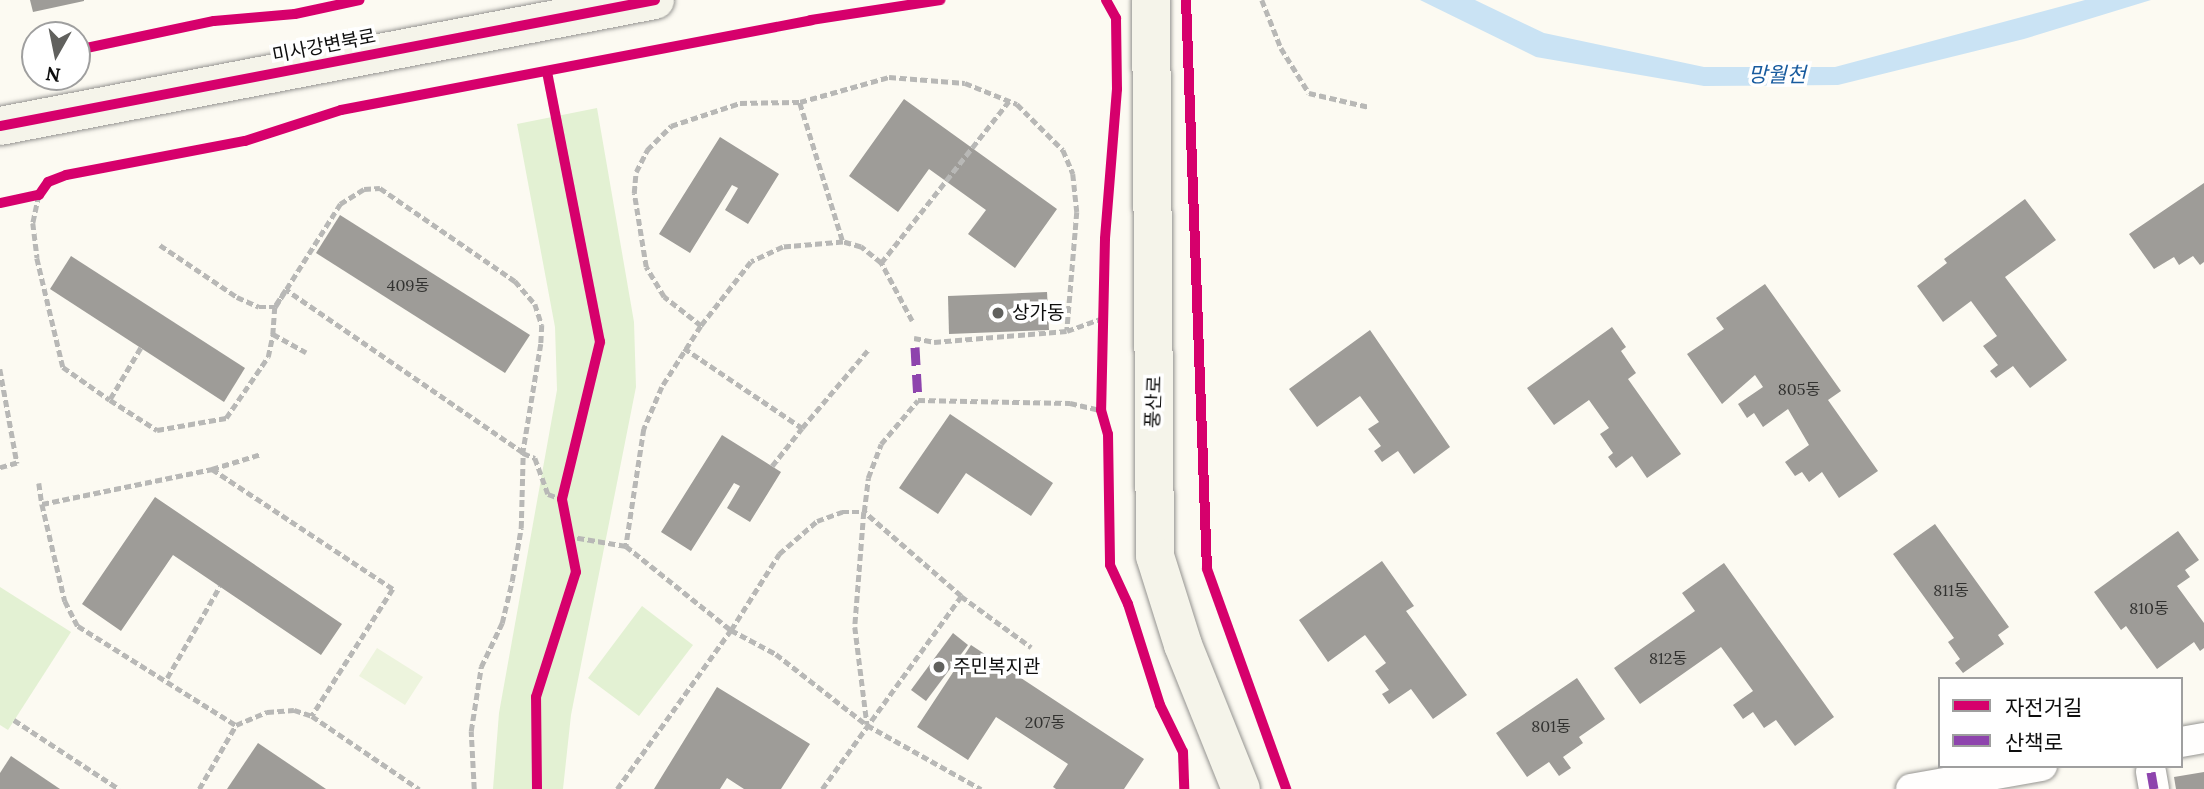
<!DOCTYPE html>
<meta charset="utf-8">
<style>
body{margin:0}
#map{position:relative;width:2204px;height:789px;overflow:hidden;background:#fcfaf2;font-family:Lora,"Noto Sans KR",serif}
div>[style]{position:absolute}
.green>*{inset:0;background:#e3f1d3}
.pitch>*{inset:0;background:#edf4dd}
.water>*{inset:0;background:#cae3f4}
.building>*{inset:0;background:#9e9c98}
.path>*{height:4.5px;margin-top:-2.25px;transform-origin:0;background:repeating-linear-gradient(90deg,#b8b8b6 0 7px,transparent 0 10.5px)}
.roads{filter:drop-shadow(0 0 2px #959491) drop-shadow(0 0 2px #959491)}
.street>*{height:30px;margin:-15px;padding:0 15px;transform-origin:15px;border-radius:15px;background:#fffefd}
.secondary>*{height:38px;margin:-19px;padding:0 19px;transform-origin:19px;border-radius:19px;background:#f5f4ea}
.quiet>*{height:9px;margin-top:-4.5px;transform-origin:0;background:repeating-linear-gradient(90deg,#8e44ad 0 18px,transparent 0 27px)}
.cycleway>*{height:10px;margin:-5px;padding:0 5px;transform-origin:5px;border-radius:5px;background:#d6006c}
.dots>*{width:19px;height:19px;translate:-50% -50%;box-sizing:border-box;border:4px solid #fff;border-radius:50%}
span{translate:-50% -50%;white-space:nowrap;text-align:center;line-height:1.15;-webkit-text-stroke:7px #fff;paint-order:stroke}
.number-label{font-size:16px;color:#323230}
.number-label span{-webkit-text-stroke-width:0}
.street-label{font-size:19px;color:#0e0e0e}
.poi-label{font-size:19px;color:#0e0e0e}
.left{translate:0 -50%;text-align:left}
.water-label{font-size:21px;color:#185b9e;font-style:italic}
.legend{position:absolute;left:1938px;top:677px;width:245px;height:91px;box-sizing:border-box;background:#fff;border:2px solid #9f9f9f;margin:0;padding:9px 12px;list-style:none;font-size:21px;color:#0e0e0e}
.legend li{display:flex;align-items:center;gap:14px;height:35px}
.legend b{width:35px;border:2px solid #9f9f9f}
.north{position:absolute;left:21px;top:21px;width:70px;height:70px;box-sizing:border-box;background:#fff;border:2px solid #9f9f9f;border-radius:50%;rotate:189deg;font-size:19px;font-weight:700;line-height:28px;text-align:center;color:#0e0e0e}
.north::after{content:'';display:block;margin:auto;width:24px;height:32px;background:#61615e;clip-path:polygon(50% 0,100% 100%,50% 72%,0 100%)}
</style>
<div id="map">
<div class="green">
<div style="clip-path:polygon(597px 108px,634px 322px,636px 387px,571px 715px,563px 789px,493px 789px,499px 713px,557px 390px,555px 327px,517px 124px)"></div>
<div style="clip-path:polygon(0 587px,71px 632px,8px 730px,0 725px)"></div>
<div style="clip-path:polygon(642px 606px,693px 645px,639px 716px,588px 678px)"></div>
</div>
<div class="pitch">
<div style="clip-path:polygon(377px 648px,423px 677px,405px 705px,359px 676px)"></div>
</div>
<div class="water">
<div style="clip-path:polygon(1420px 0,1475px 0,1544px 33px,1704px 67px,1835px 67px,2085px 0,2151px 0,2024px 39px,1838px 85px,1704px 86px,1536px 57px)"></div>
</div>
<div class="building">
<div style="clip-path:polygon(30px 0,84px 0,84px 1px,33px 12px)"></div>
<div style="clip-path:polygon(904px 99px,1057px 209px,1015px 268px,968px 234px,986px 210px,929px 169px,898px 212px,849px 176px)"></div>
<div style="clip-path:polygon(720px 137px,779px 174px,748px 224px,725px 210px,738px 188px,732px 185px,690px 253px,659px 234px)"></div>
<div style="clip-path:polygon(2204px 183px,2204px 262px,2200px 265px,2193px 256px,2179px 265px,2174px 257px,2154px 269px,2129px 234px)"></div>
<div style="clip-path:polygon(2025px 199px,2056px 240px,2005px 277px,2067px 360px,2030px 388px,2013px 366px,1996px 378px,1990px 371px,1998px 365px,1983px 346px,1997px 336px,1971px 301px,1943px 322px,1917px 286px,1947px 263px,1944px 259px)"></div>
<div style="clip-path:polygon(340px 215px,530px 335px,505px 373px,316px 253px)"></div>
<div style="clip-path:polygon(71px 256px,245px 368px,224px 402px,50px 289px)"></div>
<div style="clip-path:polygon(1765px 284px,1841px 391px,1828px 400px,1878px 471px,1839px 498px,1822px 472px,1809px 482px,1802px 472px,1795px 476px,1785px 462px,1809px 445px,1788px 409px,1763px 427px,1754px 413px,1747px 418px,1738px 404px,1763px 387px,1755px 375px,1722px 404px,1687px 354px,1724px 329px,1716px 318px)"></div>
<div style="clip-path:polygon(1047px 292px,1049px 330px,949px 334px,948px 296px)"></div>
<div style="clip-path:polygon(1612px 327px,1626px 347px,1621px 351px,1636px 373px,1628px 379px,1681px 454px,1647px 478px,1632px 456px,1616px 468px,1608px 457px,1613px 453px,1600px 434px,1609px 428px,1589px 400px,1554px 425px,1527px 388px)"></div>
<div style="clip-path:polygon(1370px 330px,1450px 447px,1414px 474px,1398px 451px,1382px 462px,1374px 451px,1381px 446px,1368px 429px,1379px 422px,1360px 396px,1317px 427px,1289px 389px)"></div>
<div style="clip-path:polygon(950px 414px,1053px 483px,1031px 516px,966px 473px,938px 514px,899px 488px)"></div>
<div style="clip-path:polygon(722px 435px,781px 472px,750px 522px,727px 508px,740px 486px,734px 483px,691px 551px,661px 532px)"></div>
<div style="clip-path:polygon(155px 497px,342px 624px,321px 655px,173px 555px,121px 631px,82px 604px)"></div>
<div style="clip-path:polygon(1935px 524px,2009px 627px,1998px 635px,2004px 644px,1963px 673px,1955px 663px,1960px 659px,1948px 642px,1954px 638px,1893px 554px)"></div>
<div style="clip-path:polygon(2178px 531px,2199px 560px,2185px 570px,2190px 577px,2177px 586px,2204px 623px,2204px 648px,2200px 651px,2194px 642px,2157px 669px,2126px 626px,2121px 630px,2094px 592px)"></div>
<div style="clip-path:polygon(1382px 561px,1414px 606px,1406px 611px,1467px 695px,1433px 719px,1411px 689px,1389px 704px,1382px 694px,1389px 690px,1375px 671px,1386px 663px,1365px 635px,1328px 662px,1299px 620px)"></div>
<div style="clip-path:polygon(1724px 563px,1834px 717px,1795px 746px,1776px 720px,1764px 728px,1753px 712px,1743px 719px,1733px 705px,1753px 691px,1721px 647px,1640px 704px,1614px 668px,1695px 611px,1682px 593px)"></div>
<div style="clip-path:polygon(953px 633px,968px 645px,926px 701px,911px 690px)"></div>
<div style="clip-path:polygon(971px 645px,1144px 759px,1124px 789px,1056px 789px,1053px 787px,1068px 764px,996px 717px,968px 760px,917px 727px)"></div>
<div style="clip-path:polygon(1577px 678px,1605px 719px,1579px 737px,1583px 743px,1563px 757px,1571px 768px,1559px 776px,1549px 762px,1527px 777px,1496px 733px)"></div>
<div style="clip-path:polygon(717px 687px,810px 744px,781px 789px,744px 789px,727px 778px,720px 789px,654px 789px)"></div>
<div style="clip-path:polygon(258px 743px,326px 789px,227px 789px)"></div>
<div style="clip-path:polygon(11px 756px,60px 789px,0 789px,0 773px)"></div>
<div style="clip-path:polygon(2204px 772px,2204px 789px,2176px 789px,2174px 777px)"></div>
</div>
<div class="path">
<div style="left:1262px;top:0;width:52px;rotate:68.4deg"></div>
<div style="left:1281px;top:48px;width:53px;rotate:58.1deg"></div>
<div style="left:1309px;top:93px;width:62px;rotate:13.1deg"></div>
<div style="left:800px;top:103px;width:145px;rotate:72.8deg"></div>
<div style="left:39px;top:195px;width:29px;rotate:102deg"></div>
<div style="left:33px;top:223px;width:35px;rotate:83deg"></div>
<div style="left:37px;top:258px;width:112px;rotate:76.6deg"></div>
<div style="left:63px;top:367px;width:57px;rotate:35.1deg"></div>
<div style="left:160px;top:245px;width:93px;rotate:34deg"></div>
<div style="left:237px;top:297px;width:24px;rotate:24deg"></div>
<div style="left:259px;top:307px;width:16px"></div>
<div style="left:275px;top:307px;width:122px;rotate:-57.7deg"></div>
<div style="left:340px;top:204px;width:28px;rotate:-32deg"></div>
<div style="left:364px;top:189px;width:16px;rotate:-4deg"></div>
<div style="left:380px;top:188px;width:164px;rotate:34.6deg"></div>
<div style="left:515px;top:281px;width:30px;rotate:49deg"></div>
<div style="left:535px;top:304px;width:22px;rotate:72deg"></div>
<div style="left:542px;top:325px;width:19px;rotate:93deg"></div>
<div style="left:541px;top:344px;width:110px;rotate:99.4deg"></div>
<div style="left:523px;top:453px;width:288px;rotate:-145.5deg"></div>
<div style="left:286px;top:290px;width:20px;rotate:123deg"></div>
<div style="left:275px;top:307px;width:27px;rotate:94deg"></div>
<div style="left:273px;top:334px;width:38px;rotate:29deg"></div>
<div style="left:881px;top:263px;width:206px;rotate:-51.7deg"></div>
<div style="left:912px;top:321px;width:66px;rotate:-118.1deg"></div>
<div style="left:881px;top:263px;width:26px;rotate:-141deg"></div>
<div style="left:861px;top:247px;width:19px;rotate:-164deg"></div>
<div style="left:843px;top:242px;width:60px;rotate:175.2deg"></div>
<div style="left:783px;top:247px;width:35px;rotate:155deg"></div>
<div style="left:751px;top:262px;width:81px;rotate:128deg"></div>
<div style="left:701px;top:326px;width:47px;rotate:-141.9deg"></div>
<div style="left:664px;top:297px;width:35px;rotate:-121deg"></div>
<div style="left:646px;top:267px;width:75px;rotate:-99.2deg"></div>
<div style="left:634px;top:193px;width:21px;rotate:-85deg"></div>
<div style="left:636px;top:172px;width:25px;rotate:-63deg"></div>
<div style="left:647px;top:150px;width:34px;rotate:-45deg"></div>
<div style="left:671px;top:126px;width:73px;rotate:-18.4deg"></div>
<div style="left:740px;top:103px;width:60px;rotate:-1deg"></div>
<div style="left:800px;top:102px;width:92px;rotate:-15.7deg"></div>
<div style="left:889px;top:77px;width:76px;rotate:4.5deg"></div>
<div style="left:965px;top:83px;width:56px;rotate:22deg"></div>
<div style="left:1017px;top:104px;width:65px;rotate:45deg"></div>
<div style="left:1063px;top:150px;width:26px;rotate:67deg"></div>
<div style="left:1073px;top:174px;width:38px;rotate:84deg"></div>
<div style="left:1077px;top:212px;width:119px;rotate:94.8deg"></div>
<div style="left:1067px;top:331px;width:38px;rotate:-20deg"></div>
<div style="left:701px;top:326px;width:72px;rotate:122.6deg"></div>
<div style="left:662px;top:387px;width:46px;rotate:113.2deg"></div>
<div style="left:644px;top:429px;width:118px;rotate:98.7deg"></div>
<div style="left:626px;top:546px;width:134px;rotate:38.7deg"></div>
<div style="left:731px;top:630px;width:51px;rotate:28.1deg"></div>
<div style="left:776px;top:654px;width:115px;rotate:38deg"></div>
<div style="left:867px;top:725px;width:131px;rotate:29.3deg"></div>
<div style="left:914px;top:338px;width:20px;rotate:11deg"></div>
<div style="left:934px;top:342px;width:133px;rotate:-4.7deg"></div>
<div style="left:141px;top:348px;width:61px;rotate:120.8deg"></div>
<div style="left:110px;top:400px;width:56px;rotate:32.6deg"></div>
<div style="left:157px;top:430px;width:70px;rotate:-9.9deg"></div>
<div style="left:226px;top:418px;width:74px;rotate:-55.5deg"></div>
<div style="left:268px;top:357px;width:24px;rotate:-78deg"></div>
<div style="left:684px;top:348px;width:143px;rotate:34.1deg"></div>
<div style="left:802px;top:428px;width:102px;rotate:-49.8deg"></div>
<div style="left:0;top:369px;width:96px;rotate:79.7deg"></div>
<div style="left:17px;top:463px;width:18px;rotate:164deg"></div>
<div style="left:772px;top:466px;width:48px;rotate:-51.7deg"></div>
<div style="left:212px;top:469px;width:51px;rotate:-17deg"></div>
<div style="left:39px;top:483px;width:21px;rotate:82deg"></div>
<div style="left:42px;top:504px;width:174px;rotate:-11.6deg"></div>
<div style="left:212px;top:469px;width:217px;rotate:33.5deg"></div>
<div style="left:393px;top:589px;width:151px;rotate:122.5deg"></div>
<div style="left:312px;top:716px;width:130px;rotate:34.3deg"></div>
<div style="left:42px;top:504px;width:100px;rotate:76.7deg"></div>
<div style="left:65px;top:601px;width:28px;rotate:63deg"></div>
<div style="left:78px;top:626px;width:186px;rotate:32.1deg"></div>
<div style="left:236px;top:725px;width:34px;rotate:-23deg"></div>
<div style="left:267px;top:712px;width:27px;rotate:-4deg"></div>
<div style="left:294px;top:710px;width:19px;rotate:18deg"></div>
<div style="left:567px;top:536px;width:60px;rotate:9.6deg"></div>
<div style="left:961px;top:596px;width:87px;rotate:36.1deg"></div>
<div style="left:167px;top:678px;width:106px;rotate:-60.1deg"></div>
<div style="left:14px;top:720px;width:126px;rotate:33.3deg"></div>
<div style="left:199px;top:789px;width:74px;rotate:-60deg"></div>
<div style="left:474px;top:789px;width:58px;rotate:-93deg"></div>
<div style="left:471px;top:731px;width:65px;rotate:-81.1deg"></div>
<div style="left:481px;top:667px;width:49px;rotate:-64.5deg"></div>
<div style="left:502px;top:623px;width:43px;rotate:-76.6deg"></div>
<div style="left:512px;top:581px;width:54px;rotate:-80.4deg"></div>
<div style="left:521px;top:528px;width:75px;rotate:-88.5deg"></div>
<div style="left:523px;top:453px;width:13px;rotate:23deg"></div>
<div style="left:535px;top:458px;width:38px;rotate:70deg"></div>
<div style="left:548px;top:494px;width:15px;rotate:20deg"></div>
<div style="left:617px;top:789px;width:196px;rotate:-54.4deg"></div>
<div style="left:731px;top:630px;width:90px;rotate:-57.7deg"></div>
<div style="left:779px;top:554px;width:50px;rotate:-41deg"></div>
<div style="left:817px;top:521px;width:27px;rotate:-20deg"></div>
<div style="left:842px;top:512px;width:22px"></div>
<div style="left:864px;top:512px;width:115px;rotate:94.5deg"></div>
<div style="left:855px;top:627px;width:98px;rotate:82.9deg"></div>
<div style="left:822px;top:789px;width:238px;rotate:-54.2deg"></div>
<div style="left:961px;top:596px;width:128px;rotate:-139.1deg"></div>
<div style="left:864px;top:512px;width:34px;rotate:-83deg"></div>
<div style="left:868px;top:478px;width:36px;rotate:-69deg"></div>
<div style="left:881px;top:444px;width:57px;rotate:-49.9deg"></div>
<div style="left:918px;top:400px;width:152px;rotate:1.1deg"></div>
<div style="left:1070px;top:403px;width:32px;rotate:13deg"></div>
</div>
<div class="roads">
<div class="street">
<div style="left:2181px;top:742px;width:23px;rotate:-10deg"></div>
<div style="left:2151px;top:772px;width:17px;rotate:80deg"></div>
<div style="left:1911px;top:789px;width:133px;rotate:-10deg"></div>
</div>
<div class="secondary">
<div style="left:1151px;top:0;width:556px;rotate:89.59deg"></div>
<div style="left:1155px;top:556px;width:93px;rotate:72.5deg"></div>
<div style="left:1183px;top:645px;width:155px;rotate:68.1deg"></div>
<div style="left:0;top:126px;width:667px;rotate:-10.89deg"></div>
</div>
</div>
<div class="quiet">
<div style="left:915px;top:347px;width:53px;rotate:86.8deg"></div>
<div style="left:2151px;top:772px;width:17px;rotate:80deg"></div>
</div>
<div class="cycleway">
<div style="left:1106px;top:0;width:21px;rotate:61deg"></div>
<div style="left:1116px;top:18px;width:71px;rotate:89.2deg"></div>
<div style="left:1117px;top:89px;width:150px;rotate:94.6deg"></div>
<div style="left:1105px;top:239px;width:171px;rotate:91.3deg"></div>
<div style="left:1101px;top:410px;width:25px;rotate:74deg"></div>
<div style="left:1108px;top:434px;width:131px;rotate:89.1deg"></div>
<div style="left:1110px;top:565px;width:43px;rotate:65.2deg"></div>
<div style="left:1128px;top:604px;width:106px;rotate:72.4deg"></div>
<div style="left:1160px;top:705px;width:52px;rotate:63.9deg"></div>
<div style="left:1183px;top:752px;width:37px;rotate:88deg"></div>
<div style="left:1186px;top:0;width:569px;rotate:87.89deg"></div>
<div style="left:1207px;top:569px;width:234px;rotate:70.2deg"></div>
<div style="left:77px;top:50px;width:140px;rotate:-12deg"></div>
<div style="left:214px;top:21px;width:81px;rotate:-4.9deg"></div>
<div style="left:295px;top:14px;width:66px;rotate:-12.2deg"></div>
<div style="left:0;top:126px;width:667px;rotate:-10.89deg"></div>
<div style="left:0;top:203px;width:40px;rotate:-12deg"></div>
<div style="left:39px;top:195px;width:16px;rotate:-55deg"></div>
<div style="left:48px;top:182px;width:19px;rotate:-21deg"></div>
<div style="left:66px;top:175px;width:182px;rotate:-10.8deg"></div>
<div style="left:245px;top:141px;width:101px;rotate:-17.9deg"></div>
<div style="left:341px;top:110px;width:479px;rotate:-10.8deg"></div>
<div style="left:811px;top:20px;width:131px;rotate:-8.8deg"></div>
<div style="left:537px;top:789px;width:92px;rotate:-90.6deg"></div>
<div style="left:536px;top:697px;width:131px;rotate:-72.3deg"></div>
<div style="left:576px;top:572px;width:74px;rotate:-100.9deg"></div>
<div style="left:562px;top:499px;width:162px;rotate:-76.4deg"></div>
<div style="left:600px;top:342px;width:275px;rotate:-101.1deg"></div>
</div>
<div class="dots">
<div style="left:998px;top:313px;background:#61615e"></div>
<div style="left:939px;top:667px;background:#61615e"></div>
</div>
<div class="number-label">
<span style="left:408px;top:285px">409동</span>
<span style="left:1799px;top:389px">805동</span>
<span style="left:1951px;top:590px">811동</span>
<span style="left:2149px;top:608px">810동</span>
<span style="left:1668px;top:658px">812동</span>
<span style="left:1045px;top:722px">207동</span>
<span style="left:1551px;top:726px">801동</span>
</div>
<div class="street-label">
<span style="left:324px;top:46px;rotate:-11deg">미사강변북로</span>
<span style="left:1154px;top:402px;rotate:-88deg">풍산로</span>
</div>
<div class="poi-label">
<span class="left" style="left:1012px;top:313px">상가동</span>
<span class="left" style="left:953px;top:667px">주민복지관</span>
</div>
<div class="water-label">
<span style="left:1777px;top:75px">망월천</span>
</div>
<ul class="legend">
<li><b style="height:9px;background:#d6006c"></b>자전거길</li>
<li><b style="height:9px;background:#8e44ad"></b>산책로</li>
</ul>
<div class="north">N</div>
</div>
